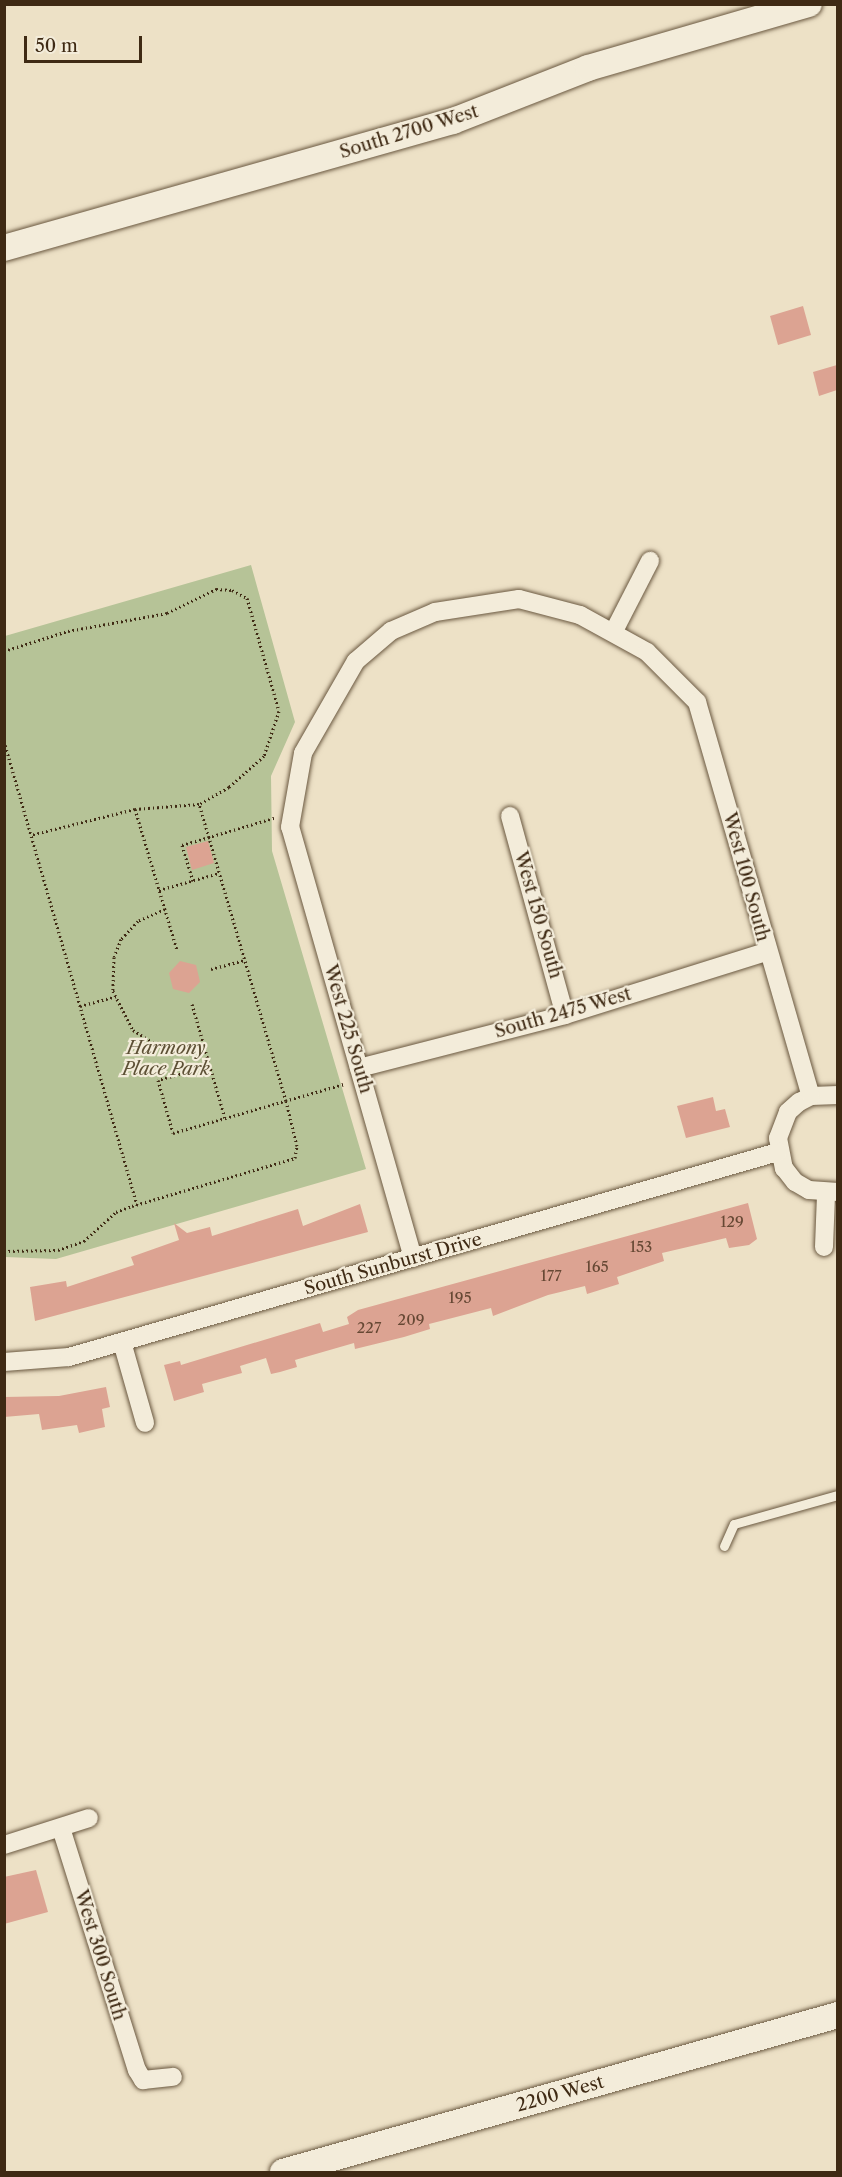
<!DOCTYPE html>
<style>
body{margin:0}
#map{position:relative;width:842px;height:2177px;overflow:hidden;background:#ede1c6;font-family:"Libre Caslon Text",serif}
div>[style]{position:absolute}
.green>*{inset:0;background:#b6c397}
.building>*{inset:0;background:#dca392}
.path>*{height:3px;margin-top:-1.5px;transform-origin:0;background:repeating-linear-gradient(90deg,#3f2a14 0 1.5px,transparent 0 4.5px)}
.roads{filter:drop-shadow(0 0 2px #6a5840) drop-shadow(0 0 2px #6a5840)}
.lane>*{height:9px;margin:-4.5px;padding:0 4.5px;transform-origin:4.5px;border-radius:4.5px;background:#f3ecda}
.street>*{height:18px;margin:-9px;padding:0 9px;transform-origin:9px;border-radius:9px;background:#f3ecda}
.secondary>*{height:26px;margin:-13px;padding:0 13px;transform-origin:13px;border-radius:13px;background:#f3ecda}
span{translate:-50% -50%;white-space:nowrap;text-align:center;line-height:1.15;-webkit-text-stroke:4.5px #f3ecda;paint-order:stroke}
.number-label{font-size:15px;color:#664834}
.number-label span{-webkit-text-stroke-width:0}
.street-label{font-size:18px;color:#3f2a14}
.park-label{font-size:18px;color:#5d5035;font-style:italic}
.frame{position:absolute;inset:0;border:6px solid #3f2a14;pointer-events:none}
.scale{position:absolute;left:24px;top:36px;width:118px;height:27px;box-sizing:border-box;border:3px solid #3f2a14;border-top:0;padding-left:8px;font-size:18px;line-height:21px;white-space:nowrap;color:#3f2a14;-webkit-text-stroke:4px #f3ecda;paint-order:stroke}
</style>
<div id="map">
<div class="green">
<div style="clip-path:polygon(251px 565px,295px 722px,271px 776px,272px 851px,366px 1169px,56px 1259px,5px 1257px,5px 636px)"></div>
</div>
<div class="building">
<div style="clip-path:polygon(803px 306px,811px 335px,778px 345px,770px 316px)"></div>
<div style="clip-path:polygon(837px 365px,837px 390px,819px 396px,813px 372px)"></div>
<div style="clip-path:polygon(208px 841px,214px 863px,192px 870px,186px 847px)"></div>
<div style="clip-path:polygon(180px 961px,196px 965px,200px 982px,189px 993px,173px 989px,169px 973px)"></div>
<div style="clip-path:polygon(713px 1097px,716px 1111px,725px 1109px,730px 1127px,686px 1138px,677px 1106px)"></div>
<div style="clip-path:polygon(748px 1203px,757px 1239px,749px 1245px,729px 1248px,726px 1238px,662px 1253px,664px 1261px,617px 1277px,619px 1284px,587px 1294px,585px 1286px,548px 1295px,493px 1316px,491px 1308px,429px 1324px,430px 1329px,404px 1337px,355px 1349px,354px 1343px,295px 1360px,297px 1367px,280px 1372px,271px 1374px,266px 1358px,240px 1366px,242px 1373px,202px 1384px,204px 1392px,174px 1401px,164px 1365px,180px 1361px,181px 1365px,320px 1323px,323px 1332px,349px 1324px,347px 1317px,358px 1310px)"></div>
<div style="clip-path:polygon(360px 1204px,368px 1232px,35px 1321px,30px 1287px,66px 1281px,67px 1287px,134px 1265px,131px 1257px,179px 1240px,174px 1223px,187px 1233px,210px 1227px,212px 1236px,298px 1209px,303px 1226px)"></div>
<div style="clip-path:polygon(106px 1387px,110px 1407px,102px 1409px,105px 1427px,79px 1433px,77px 1425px,42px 1430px,39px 1414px,4px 1417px,4px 1397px,59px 1396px)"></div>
<div style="clip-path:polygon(36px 1870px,48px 1912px,4px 1924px,4px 1877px)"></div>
</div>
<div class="path">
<div style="left:4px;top:651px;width:67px;rotate:-17.4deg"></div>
<div style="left:68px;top:631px;width:101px;rotate:-10.3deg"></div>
<div style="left:167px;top:613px;width:55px;rotate:-26.1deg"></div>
<div style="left:216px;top:589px;width:16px;rotate:4deg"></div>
<div style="left:232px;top:590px;width:17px;rotate:28deg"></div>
<div style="left:247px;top:598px;width:117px;rotate:74.2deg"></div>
<div style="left:279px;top:711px;width:47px;rotate:108.4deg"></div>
<div style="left:264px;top:756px;width:47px;rotate:138.5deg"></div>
<div style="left:229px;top:787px;width:34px;rotate:150deg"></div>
<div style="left:199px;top:804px;width:64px;rotate:175.5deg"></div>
<div style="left:135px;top:809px;width:107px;rotate:166deg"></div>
<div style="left:4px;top:741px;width:483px;rotate:74deg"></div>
<div style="left:135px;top:809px;width:147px;rotate:73.4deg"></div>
<div style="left:193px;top:881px;width:38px;rotate:-107deg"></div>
<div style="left:182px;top:845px;width:96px;rotate:-16.4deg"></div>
<div style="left:159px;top:890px;width:62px;rotate:-15.8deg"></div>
<div style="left:165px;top:909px;width:30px;rotate:156deg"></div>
<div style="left:138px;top:921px;width:25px;rotate:133deg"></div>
<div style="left:121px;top:939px;width:19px;rotate:111deg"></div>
<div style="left:114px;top:957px;width:34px;rotate:92deg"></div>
<div style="left:113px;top:991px;width:44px;rotate:62.9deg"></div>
<div style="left:133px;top:1030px;width:28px;rotate:32deg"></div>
<div style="left:157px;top:1045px;width:16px;rotate:14deg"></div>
<div style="left:173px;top:1049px;width:31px;rotate:-6deg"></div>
<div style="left:211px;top:969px;width:35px;rotate:-15deg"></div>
<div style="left:192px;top:1004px;width:119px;rotate:73.9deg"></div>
<div style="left:80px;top:1006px;width:39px;rotate:-15deg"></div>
<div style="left:210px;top:1065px;width:54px;rotate:163.9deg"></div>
<div style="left:158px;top:1080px;width:55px;rotate:74.2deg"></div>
<div style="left:173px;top:1133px;width:178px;rotate:-16deg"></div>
<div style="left:4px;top:1251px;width:54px;rotate:-1.1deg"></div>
<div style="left:58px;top:1250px;width:28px;rotate:-19deg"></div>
<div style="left:84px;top:1241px;width:43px;rotate:-42.2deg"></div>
<div style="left:116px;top:1212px;width:17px;rotate:-21deg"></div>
<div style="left:132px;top:1206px;width:170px;rotate:-16.4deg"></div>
<div style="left:295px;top:1158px;width:12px;rotate:-81deg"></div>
<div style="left:297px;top:1146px;width:46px;rotate:-103.7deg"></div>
<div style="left:286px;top:1101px;width:309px;rotate:-106.3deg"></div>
</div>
<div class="roads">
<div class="lane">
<div style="left:724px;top:1546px;width:24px;rotate:-66deg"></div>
<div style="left:734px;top:1524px;width:108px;rotate:-15.6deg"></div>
</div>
<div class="street">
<div style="left:614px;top:631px;width:79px;rotate:-62.8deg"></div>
<div style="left:510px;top:816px;width:206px;rotate:74.6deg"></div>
<div style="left:359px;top:1068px;width:213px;rotate:-14.4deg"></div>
<div style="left:565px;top:1015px;width:211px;rotate:-17.4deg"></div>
<div style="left:838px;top:1095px;width:27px;rotate:178deg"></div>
<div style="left:811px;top:1096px;width:13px;rotate:153deg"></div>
<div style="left:799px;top:1102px;width:15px;rotate:138deg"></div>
<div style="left:788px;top:1112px;width:28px;rotate:111deg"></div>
<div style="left:778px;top:1138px;width:31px;rotate:79deg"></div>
<div style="left:784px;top:1168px;width:18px;rotate:52deg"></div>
<div style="left:795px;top:1182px;width:16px;rotate:30deg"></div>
<div style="left:809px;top:1190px;width:29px;rotate:4deg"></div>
<div style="left:824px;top:1247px;width:53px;rotate:-87.8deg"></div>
<div style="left:413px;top:1258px;width:448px;rotate:-105.9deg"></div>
<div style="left:290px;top:827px;width:75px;rotate:-80deg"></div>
<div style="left:303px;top:753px;width:106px;rotate:-60.1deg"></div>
<div style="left:356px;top:661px;width:46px;rotate:-40.6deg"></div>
<div style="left:391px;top:631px;width:48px;rotate:-23.4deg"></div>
<div style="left:435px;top:612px;width:85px;rotate:-8.8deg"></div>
<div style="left:519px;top:599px;width:63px;rotate:14.7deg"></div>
<div style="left:580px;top:615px;width:77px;rotate:28.9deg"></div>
<div style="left:647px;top:652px;width:71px;rotate:45deg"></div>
<div style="left:697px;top:702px;width:410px;rotate:73.9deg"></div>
<div style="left:122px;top:1342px;width:84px;rotate:74.1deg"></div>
<div style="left:4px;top:1362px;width:65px;rotate:-4.4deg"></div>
<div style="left:69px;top:1357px;width:738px;rotate:-16.13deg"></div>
<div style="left:61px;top:1828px;width:254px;rotate:72.6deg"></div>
<div style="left:137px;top:2070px;width:12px;rotate:59deg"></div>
<div style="left:143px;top:2080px;width:30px;rotate:-6deg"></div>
<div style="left:4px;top:1845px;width:89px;rotate:-17.6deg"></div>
</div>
<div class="secondary">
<div style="left:4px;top:248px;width:467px;rotate:-15.8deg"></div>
<div style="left:453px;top:121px;width:145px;rotate:-21.4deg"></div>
<div style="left:588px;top:68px;width:230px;rotate:-16.2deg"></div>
<div style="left:283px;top:2172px;width:577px;rotate:-15.8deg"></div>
</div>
</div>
<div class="number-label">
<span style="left:732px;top:1222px">129</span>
<span style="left:641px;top:1247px">153</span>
<span style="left:597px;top:1267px">165</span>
<span style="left:551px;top:1276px">177</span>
<span style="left:460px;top:1298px">195</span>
<span style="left:411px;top:1320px">209</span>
<span style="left:369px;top:1328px">227</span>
</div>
<div class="street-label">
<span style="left:409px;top:132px;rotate:-17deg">South 2700 West</span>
<span style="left:746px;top:877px;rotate:75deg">West 100 South</span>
<span style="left:538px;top:915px;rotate:74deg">West 150 South</span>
<span style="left:563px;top:1013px;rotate:-16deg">South 2475 West</span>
<span style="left:348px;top:1029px;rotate:74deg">West 225 South</span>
<span style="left:393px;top:1264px;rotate:-16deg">South Sunburst Drive</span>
<span style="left:100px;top:1955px;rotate:73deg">West 300 South</span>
<span style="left:560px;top:2094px;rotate:-16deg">2200 West</span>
</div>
<div class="park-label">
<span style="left:166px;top:1059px">Harmony<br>Place Park</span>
</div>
<div class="frame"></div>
<div class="scale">50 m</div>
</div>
